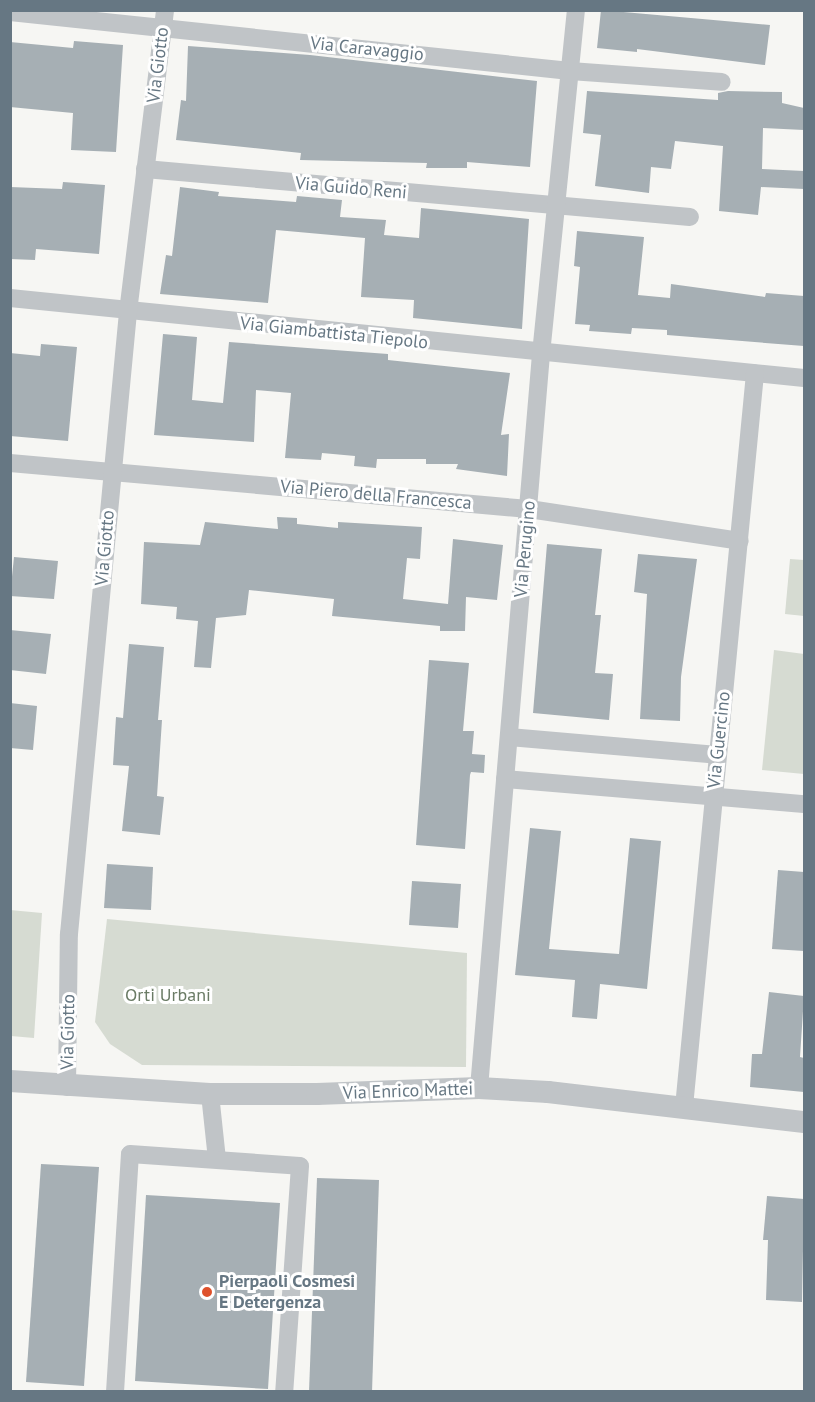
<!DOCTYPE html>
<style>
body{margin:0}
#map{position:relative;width:815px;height:1402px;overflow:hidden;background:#f6f6f3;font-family:"PT Sans",sans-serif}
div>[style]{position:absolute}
.green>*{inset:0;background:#d6dbd2}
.building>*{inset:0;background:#a6afb4}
.minor>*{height:18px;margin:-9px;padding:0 9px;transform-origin:9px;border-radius:9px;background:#c0c4c7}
.tertiary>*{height:22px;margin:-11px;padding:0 11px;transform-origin:11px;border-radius:11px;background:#c0c4c7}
.dots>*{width:16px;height:16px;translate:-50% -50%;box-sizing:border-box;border:3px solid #fff;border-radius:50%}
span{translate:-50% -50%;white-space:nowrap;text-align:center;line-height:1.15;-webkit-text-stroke:6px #fff;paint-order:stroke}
.street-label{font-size:18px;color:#667783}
.park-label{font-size:18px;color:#6a7b65}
.poi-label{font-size:18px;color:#667783;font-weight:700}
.left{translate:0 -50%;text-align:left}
.frame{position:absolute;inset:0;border:12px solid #667783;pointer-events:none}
</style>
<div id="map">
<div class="green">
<div style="clip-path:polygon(790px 559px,804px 560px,804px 616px,785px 614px)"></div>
<div style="clip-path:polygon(774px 650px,804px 654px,804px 774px,762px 770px)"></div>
<div style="clip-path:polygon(10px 910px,42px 913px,34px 1038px,11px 1036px)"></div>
<div style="clip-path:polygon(107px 919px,467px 953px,466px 1067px,142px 1065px,110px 1044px,95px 1022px)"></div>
</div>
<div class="building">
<div style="clip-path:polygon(601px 10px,770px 25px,765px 65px,637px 49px,637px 52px,597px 48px)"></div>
<div style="clip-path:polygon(74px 41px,123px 45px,116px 152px,71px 150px,73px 113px,10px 107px,10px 42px,73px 48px)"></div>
<div style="clip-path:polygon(188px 46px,310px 55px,537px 81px,530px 167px,467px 162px,467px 168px,426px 168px,427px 163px,300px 160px,301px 153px,176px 140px,181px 100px,186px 101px)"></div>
<div style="clip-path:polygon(587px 91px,718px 100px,718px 93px,728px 91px,782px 92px,782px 103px,804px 108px,804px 130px,763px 128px,762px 169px,804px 171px,804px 189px,761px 187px,758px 215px,719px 211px,723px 146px,675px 141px,671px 169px,651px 167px,649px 193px,595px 186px,601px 135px,583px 133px)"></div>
<div style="clip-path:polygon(63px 182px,105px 185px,99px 254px,36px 249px,35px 260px,10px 259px,10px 187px,62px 189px)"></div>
<div style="clip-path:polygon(180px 187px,219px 192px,218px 196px,296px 202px,297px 196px,342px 200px,340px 217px,386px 220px,384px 235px,419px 238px,421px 208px,529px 219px,522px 329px,413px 318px,414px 300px,361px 297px,365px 238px,276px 230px,268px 303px,160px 294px,166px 255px,172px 256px)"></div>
<div style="clip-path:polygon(577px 231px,644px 237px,638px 295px,670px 298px,671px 284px,765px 297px,766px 293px,804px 296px,804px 346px,667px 335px,667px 330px,632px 328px,631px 334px,589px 331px,590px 325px,575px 324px,580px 267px,574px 266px)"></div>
<div style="clip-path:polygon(163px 334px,197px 337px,192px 400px,223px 403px,229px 342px,388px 354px,388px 360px,510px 373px,501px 435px,509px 434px,507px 476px,456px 469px,458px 464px,426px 464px,426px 459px,377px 459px,376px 468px,354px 466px,355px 456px,322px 453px,321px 460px,285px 458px,291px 393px,256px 390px,254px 442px,154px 435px)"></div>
<div style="clip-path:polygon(41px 344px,77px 347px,68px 441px,10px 436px,10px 353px,40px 356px)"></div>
<div style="clip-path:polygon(277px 517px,297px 518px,297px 524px,338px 528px,338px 522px,422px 527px,420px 559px,407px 558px,403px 599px,448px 604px,453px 539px,503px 545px,497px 600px,466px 597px,465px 631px,440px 631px,440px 626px,332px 616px,334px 599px,249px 590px,246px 615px,216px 618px,211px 668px,194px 667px,198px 621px,176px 619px,177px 607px,141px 604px,144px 542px,200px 545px,205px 522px,278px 529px)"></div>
<div style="clip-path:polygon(547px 544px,602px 549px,595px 615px,601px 615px,595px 673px,613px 674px,609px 720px,533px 713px)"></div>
<div style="clip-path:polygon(638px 554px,697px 559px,681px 677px,680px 721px,640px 719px,647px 594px,634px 592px)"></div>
<div style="clip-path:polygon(14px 557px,58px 561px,54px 599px,10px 596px)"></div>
<div style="clip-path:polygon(10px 630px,51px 634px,46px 674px,10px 670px)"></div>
<div style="clip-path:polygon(129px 644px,164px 647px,158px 720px,162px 720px,157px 796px,164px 797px,160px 835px,122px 831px,129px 766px,113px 765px,116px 717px,123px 718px)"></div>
<div style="clip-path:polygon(429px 660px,469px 663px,463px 731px,474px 731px,472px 754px,485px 755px,484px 773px,471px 772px,470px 775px,465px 849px,416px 845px)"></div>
<div style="clip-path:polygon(10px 703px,37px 706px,33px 750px,10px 748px)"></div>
<div style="clip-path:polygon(530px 828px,561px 831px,549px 949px,619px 954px,630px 838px,661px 841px,647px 989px,600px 984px,597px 1019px,572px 1017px,575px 980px,515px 975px)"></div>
<div style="clip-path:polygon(107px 864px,153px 867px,151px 910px,104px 908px)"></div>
<div style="clip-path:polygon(778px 870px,804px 872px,804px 951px,772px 949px)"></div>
<div style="clip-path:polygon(412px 881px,461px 884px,458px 928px,409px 925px)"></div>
<div style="clip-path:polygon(769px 992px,804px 996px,800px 1057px,804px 1058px,804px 1092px,750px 1087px,752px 1054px,762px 1054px)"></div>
<div style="clip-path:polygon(41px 1164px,99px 1167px,84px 1386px,26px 1382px)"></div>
<div style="clip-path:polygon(317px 1178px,379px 1180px,372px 1392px,309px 1392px)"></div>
<div style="clip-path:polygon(146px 1195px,280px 1203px,268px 1389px,135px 1381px)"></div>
<div style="clip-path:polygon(767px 1196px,804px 1199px,802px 1302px,766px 1300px,768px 1240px,763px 1240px)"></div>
</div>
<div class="minor">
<div style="left:10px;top:12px;width:563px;rotate:6.01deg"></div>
<div style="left:570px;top:71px;width:152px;rotate:4.1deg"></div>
<div style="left:145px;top:169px;width:547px;rotate:5.03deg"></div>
<div style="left:10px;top:298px;width:798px;rotate:5.75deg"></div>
<div style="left:10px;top:463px;width:521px;rotate:5.07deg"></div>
<div style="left:529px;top:509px;width:213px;rotate:8.6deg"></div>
<div style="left:509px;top:737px;width:209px;rotate:4.9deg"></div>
<div style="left:505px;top:779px;width:300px;rotate:4.8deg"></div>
<div style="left:67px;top:1087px;width:153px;rotate:-89.3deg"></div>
<div style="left:69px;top:934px;width:625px;rotate:-84.58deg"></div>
<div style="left:128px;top:312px;width:304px;rotate:-83deg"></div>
<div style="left:479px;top:1088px;width:737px;rotate:-85.17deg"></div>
<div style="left:541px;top:354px;width:346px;rotate:-84.2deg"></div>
<div style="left:210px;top:1094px;width:65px;rotate:83.9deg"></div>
<div style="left:684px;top:1107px;width:737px;rotate:-84.47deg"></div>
<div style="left:115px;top:1392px;width:238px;rotate:-86.4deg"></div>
<div style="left:130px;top:1154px;width:170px;rotate:4deg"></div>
<div style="left:300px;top:1166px;width:227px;rotate:94deg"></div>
</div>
<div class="tertiary">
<div style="left:10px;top:1081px;width:200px;rotate:3.7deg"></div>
<div style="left:210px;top:1094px;width:107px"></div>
<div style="left:317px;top:1094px;width:162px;rotate:-2.1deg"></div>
<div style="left:479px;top:1088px;width:69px;rotate:3.3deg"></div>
<div style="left:548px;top:1092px;width:258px;rotate:6.7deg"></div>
</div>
<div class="dots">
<div style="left:207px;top:1292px;background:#de512b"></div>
</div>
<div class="street-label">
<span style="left:367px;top:49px;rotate:6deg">Via Caravaggio</span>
<span style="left:158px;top:65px;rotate:-83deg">Via Giotto</span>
<span style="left:351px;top:188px;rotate:5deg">Via Guido Reni</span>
<span style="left:334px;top:333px;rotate:6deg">Via Giambattista Tiepolo</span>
<span style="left:376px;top:495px;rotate:5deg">Via Piero della Francesca</span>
<span style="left:105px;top:548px;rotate:-85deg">Via Giotto</span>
<span style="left:525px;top:549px;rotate:-85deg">Via Perugino</span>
<span style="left:719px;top:740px;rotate:-84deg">Via Guercino</span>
<span style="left:68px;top:1032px;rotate:-89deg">Via Giotto</span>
<span style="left:408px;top:1091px;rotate:-2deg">Via Enrico Mattei</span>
</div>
<div class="park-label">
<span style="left:168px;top:995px">Orti Urbani</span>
</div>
<div class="poi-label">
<span class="left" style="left:219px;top:1292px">Pierpaoli Cosmesi<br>E Detergenza</span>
</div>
<div class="frame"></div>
</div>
